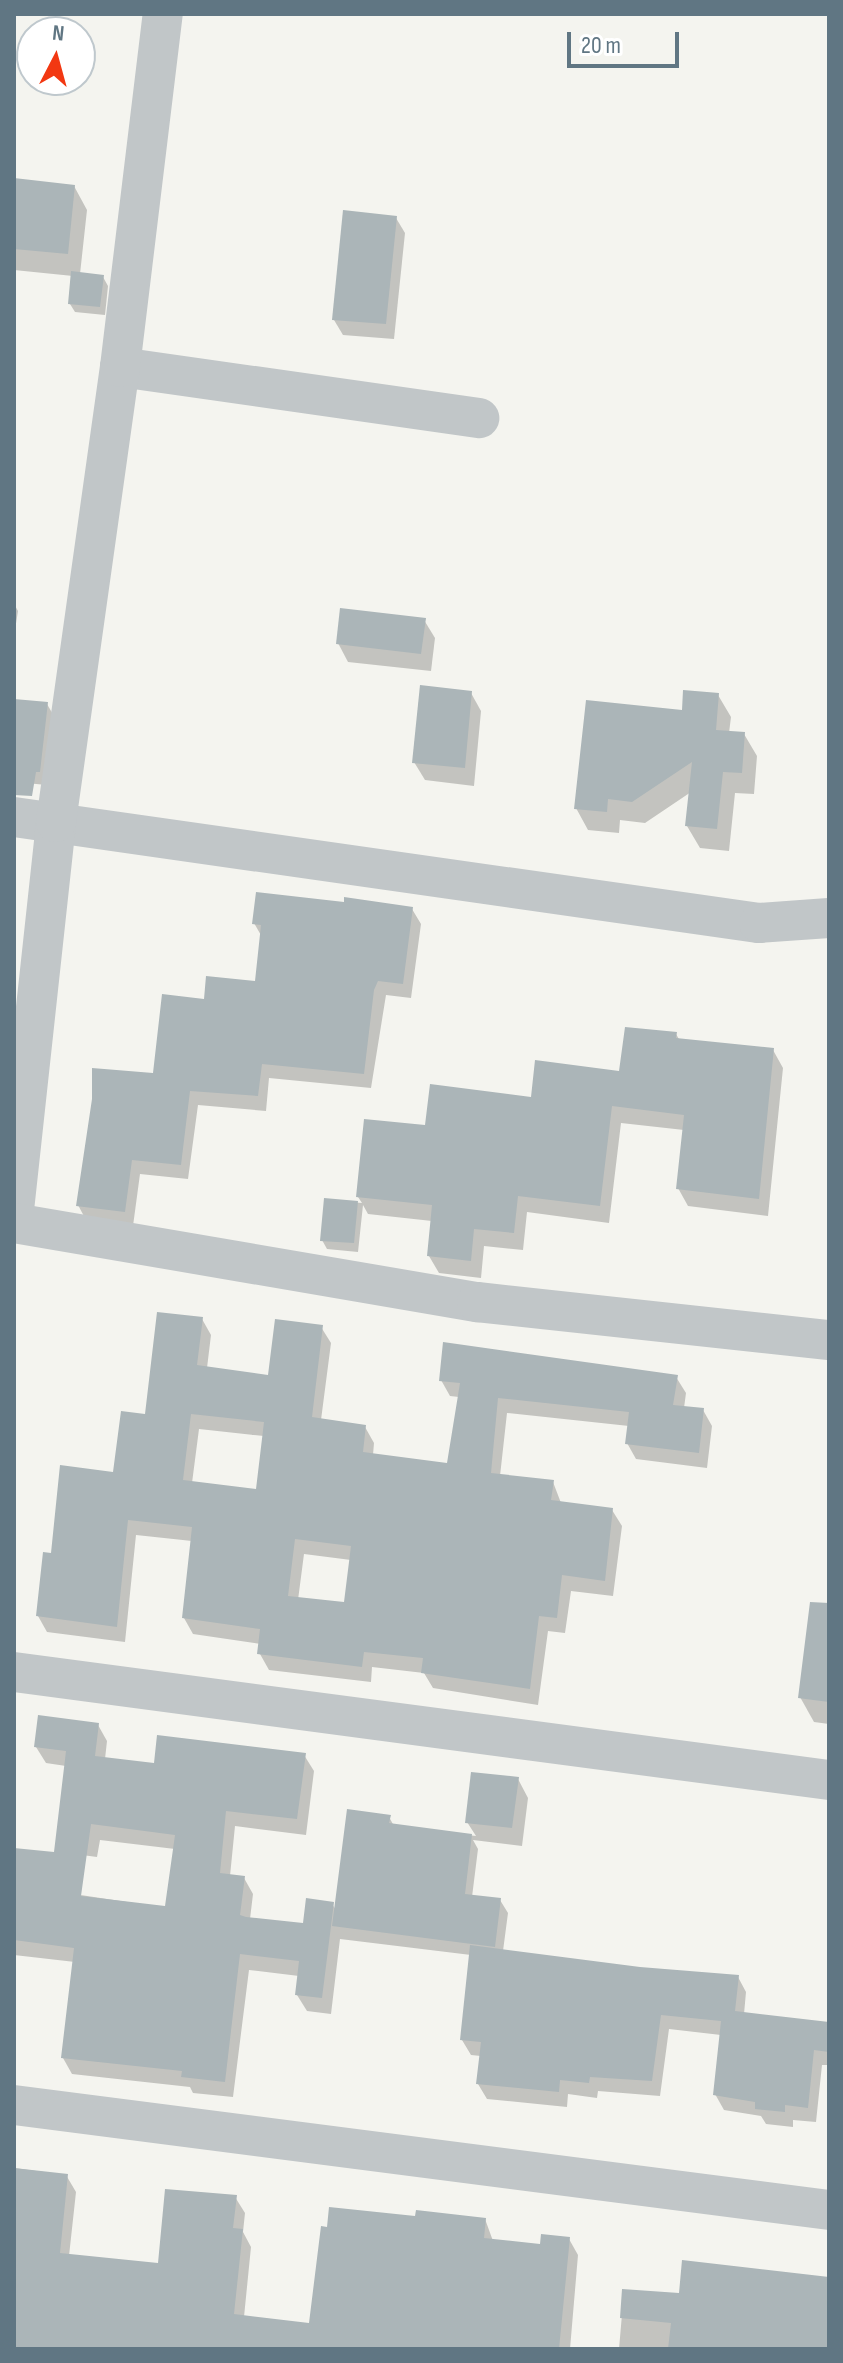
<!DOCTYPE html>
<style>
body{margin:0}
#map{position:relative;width:843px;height:2363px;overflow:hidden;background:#f4f4ef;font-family:"Sofia Sans Condensed",sans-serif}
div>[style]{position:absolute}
.shadow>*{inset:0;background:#0003}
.building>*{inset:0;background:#abb5b8}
.minor>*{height:40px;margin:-20px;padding:0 20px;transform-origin:20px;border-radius:20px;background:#c1c6c8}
span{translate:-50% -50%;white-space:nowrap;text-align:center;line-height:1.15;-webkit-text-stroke:8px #fff;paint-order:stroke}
.frame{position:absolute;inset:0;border:16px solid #607683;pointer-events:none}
.north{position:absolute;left:16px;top:16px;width:80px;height:80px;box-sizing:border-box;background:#fff;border:2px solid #bfc8cd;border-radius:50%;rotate:6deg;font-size:22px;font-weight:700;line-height:32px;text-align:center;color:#607683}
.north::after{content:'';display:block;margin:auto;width:28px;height:36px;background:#f23812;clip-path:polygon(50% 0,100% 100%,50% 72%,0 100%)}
.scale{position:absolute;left:567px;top:32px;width:112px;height:36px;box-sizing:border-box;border:4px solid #607683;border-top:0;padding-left:10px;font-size:24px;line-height:28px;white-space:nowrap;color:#607683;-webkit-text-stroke:6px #fff;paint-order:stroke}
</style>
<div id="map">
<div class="shadow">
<div style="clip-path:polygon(14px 180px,74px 186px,87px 210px,80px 274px,103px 277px,108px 286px,105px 315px,75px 312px,70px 304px,73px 276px,14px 270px)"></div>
<div style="clip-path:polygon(396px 218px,405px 233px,394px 339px,343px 335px,334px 320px)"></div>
<div style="clip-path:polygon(14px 604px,18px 611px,14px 636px)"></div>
<div style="clip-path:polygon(424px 620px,435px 638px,431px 671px,348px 662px,338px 643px)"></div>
<div style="clip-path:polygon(471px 693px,481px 711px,474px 786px,425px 780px,414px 762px)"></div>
<div style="clip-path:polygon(718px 695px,731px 717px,729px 733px,744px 734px,757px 756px,754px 794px,735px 793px,729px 851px,700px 848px,687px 826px,691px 792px,645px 823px,620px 820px,619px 833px,588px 830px,576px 808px,683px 712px)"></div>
<div style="clip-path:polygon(14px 701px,47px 704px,55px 718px,47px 785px,14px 782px)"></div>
<div style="clip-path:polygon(412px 909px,421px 924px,411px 998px,386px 995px,371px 1088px,269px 1078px,266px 1111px,198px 1105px,188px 1179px,140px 1174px,133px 1226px,86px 1220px,78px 1205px,155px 1075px,206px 1001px,257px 983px,262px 937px,254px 923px)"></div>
<div style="clip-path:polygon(676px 1034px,680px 1041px,773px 1050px,783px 1068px,768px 1216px,688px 1206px,678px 1188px,684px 1130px,621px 1123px,609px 1223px,527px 1212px,523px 1250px,484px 1246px,481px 1278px,439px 1273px,429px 1256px,432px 1221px,368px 1214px,363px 1205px,358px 1252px,327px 1249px,322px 1240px,326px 1200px,362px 1203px,358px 1197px,426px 1127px,621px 1073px)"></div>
<div style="clip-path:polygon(evenodd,202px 1319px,211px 1335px,207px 1368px,270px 1377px,321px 1327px,331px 1343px,321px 1420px,365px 1427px,374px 1443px,373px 1455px,449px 1465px,459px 1397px,450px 1396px,441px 1380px,676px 1377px,686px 1393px,684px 1408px,703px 1410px,712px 1426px,707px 1468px,636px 1459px,627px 1443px,629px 1426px,507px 1413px,500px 1476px,553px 1482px,561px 1503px,612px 1510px,622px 1526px,613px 1596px,571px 1591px,565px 1633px,548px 1631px,538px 1705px,433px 1688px,424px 1673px,372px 1667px,371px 1682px,269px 1670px,260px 1654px,261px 1644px,193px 1634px,184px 1618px,192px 1541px,136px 1535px,125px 1642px,47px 1632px,38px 1616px,53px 1555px,115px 1474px,202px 1319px,199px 1429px,264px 1436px,258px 1491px,192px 1483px,199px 1429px,202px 1319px,304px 1554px,351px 1560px,346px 1605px,298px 1600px,304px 1554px)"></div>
<div style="clip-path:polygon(829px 1606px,829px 1724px,814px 1722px,800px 1697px)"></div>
<div style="clip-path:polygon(98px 1725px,107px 1741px,105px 1759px,156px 1765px,304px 1755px,314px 1771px,306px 1835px,235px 1826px,230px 1876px,244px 1878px,253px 1894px,250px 1919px,305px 1926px,332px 1904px,336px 1910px,389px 1817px,394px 1826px,476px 1836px,467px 1822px,518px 1779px,528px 1798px,522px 1846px,473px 1840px,478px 1849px,472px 1897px,500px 1900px,508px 1913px,503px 1951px,640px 1969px,738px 1977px,746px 1992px,744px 2014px,829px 2024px,829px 2065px,822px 2065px,816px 2122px,793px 2120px,793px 2127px,766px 2124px,761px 2116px,724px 2110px,715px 2094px,721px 2035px,669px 2029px,660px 2096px,598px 2091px,597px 2098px,568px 2094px,567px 2107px,487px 2099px,478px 2084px,481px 2056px,471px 2055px,462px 2040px,471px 1955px,340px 1939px,331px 2014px,307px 2011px,297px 1995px,299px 1976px,249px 1970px,233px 2097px,193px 2093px,190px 2087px,72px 2074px,63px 2058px,75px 1962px,14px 1955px,14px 1885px,167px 1908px,175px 1849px,100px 1840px,97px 1857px,67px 1853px,66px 1766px,46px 1763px,36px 1747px)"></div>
<div style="clip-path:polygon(14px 2168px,66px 2175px,76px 2192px,69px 2256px,159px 2265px,235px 2197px,245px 2213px,243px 2232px,251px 2247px,244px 2317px,311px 2325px,417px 2219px,485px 2219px,493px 2241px,542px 2246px,569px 2239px,578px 2255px,570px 2349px,14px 2349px)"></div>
<div style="clip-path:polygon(829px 2278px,829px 2349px,619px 2349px,624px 2291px,681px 2295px)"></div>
</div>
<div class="building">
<div style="clip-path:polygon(14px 178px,75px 185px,68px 254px,14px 249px)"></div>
<div style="clip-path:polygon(343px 210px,397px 216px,386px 324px,332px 320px)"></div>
<div style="clip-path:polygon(71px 271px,104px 275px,100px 307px,68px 304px)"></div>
<div style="clip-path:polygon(340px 608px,426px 618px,421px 654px,336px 644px)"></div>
<div style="clip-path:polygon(420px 685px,472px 691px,465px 768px,412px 763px)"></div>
<div style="clip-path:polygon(683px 690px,719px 693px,716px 730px,745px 732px,742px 773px,723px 772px,717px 829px,685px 826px,692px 762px,632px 802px,608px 799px,607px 812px,574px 809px,586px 700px,682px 710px)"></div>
<div style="clip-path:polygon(14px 699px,48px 702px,40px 772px,36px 772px,32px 796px,14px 795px)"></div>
<div style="clip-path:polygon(256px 892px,344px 902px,344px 897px,413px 907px,403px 984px,378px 981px,374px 990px,364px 1074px,262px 1064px,258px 1096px,190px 1091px,181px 1165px,132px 1160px,125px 1212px,76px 1206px,92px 1099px,92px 1068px,153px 1073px,162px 994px,204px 999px,206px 976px,255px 981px,261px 925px,252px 924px)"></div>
<div style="clip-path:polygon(625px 1027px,677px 1032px,676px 1038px,774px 1048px,759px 1199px,676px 1189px,684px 1115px,612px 1106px,600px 1206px,518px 1196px,514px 1233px,474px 1229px,471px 1261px,427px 1256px,432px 1205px,356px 1197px,364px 1119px,425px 1125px,430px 1084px,531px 1097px,535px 1060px,619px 1071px)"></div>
<div style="clip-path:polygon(324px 1198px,358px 1201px,354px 1243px,320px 1241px)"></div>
<div style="clip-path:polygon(evenodd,157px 1312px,203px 1317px,197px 1365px,268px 1375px,275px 1319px,323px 1325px,312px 1417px,366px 1425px,363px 1452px,447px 1463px,460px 1383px,439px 1381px,443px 1342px,678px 1375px,673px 1405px,704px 1408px,699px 1453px,625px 1444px,629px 1412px,498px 1398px,491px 1473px,554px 1480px,551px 1500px,613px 1508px,605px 1581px,562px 1575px,557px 1618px,539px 1616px,530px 1689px,421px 1673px,423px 1658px,364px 1652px,362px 1667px,257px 1654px,260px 1629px,182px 1618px,192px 1527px,128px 1520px,117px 1627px,36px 1616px,43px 1552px,51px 1553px,60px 1465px,113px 1472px,121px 1411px,145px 1414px,157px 1312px,191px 1414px,264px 1422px,256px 1489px,183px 1480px,191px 1414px,157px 1312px,295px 1539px,351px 1546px,344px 1602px,288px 1596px,295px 1539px)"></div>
<div style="clip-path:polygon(810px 1602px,829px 1603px,829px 1702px,798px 1698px)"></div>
<div style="clip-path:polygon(evenodd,38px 1715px,99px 1723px,95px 1756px,154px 1763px,157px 1735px,306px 1753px,297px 1819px,226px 1811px,220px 1873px,245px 1876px,240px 1915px,246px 1917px,303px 1923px,306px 1898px,334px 1902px,322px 1998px,295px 1995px,299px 1961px,240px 1954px,225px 2082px,181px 2077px,182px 2071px,61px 2058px,74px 1948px,14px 1940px,14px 1848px,54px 1852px,66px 1751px,34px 1747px,38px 1715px,91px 1824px,175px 1835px,165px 1906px,81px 1896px,91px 1824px)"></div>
<div style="clip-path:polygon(471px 1772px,519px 1777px,512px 1828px,465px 1823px)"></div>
<div style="clip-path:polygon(347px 1809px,391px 1815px,389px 1823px,472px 1834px,465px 1894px,501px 1898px,495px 1947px,332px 1926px)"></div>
<div style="clip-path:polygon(470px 1945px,640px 1967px,739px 1975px,735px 2011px,829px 2022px,829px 2052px,814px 2050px,808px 2108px,785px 2105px,785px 2112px,755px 2109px,755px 2102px,713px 2095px,721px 2021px,661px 2015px,652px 2081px,590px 2077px,589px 2083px,560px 2080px,559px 2092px,476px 2084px,481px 2042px,460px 2040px)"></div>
<div style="clip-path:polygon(14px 2168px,68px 2174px,60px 2253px,158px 2263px,165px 2189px,237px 2195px,233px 2228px,243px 2229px,234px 2314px,309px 2323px,321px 2226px,327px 2227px,329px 2207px,415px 2216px,416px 2210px,486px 2218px,484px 2238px,540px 2244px,541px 2234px,570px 2237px,559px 2349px,14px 2349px)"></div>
<div style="clip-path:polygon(682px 2260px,829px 2277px,829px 2349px,668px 2349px,671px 2323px,620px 2318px,622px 2289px,679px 2293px)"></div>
</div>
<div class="minor">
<div style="left:120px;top:367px;width:363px;rotate:8.1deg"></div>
<div style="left:14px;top:817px;width:753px;rotate:8.1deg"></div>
<div style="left:759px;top:923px;width:70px;rotate:-4.1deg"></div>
<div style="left:14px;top:1210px;width:390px;rotate:-83.8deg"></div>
<div style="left:56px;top:822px;width:459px;rotate:-82deg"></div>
<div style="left:120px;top:367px;width:356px;rotate:-83.1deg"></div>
<div style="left:14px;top:1223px;width:470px;rotate:9.7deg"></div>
<div style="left:477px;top:1302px;width:354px;rotate:6.2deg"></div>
<div style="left:14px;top:1672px;width:822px;rotate:7.55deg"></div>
<div style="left:14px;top:2105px;width:822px;rotate:7.34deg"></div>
</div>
<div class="frame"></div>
<div class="north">N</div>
<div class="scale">20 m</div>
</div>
